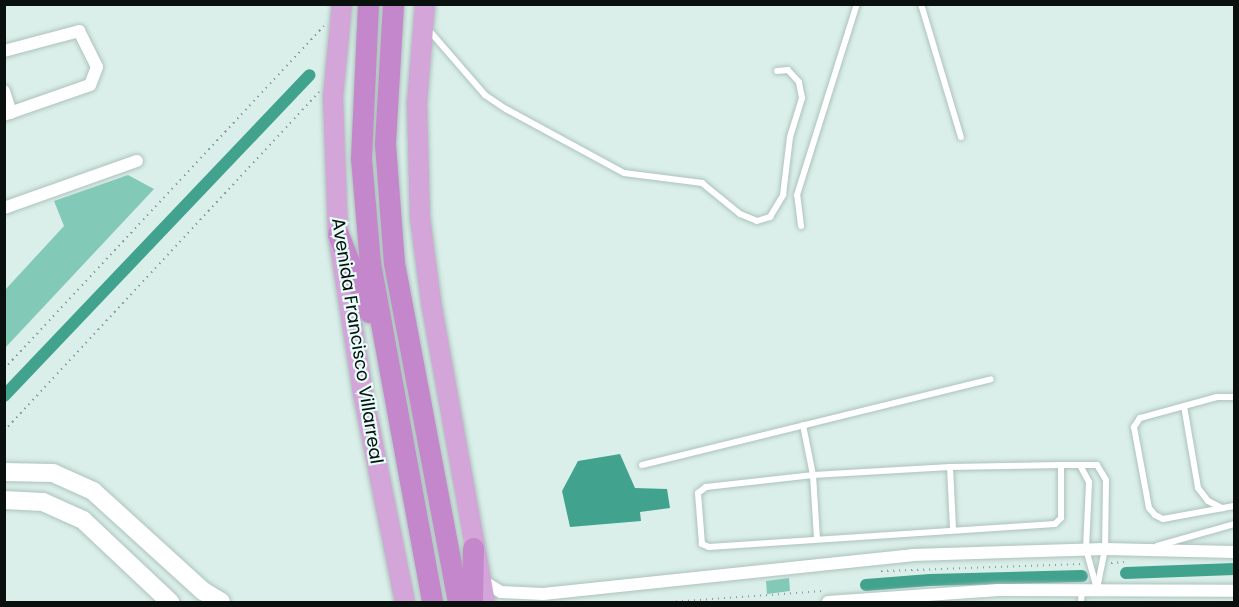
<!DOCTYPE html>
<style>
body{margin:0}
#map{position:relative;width:1239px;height:607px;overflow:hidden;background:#daefe9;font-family:Poppins,sans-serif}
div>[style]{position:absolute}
.green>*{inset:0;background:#83c9b8}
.water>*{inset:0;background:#41a28e}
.canal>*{height:12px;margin:-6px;padding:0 6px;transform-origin:6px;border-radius:6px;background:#41a28e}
.path>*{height:2px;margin-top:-1px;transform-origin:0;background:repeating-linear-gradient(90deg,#8d9d99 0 1.5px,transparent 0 6px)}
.roads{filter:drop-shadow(0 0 2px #adc2bc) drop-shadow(0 0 2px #adc2bc)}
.service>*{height:6px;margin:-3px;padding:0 3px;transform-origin:3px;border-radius:3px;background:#fff}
.minor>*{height:12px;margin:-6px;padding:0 6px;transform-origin:6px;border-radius:6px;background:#fff}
.secondary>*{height:18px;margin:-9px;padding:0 9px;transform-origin:9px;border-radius:9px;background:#fff}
.primary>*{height:20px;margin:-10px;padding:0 10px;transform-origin:10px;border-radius:10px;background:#d3a5d9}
.trunk>*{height:21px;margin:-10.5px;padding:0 10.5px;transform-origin:10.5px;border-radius:10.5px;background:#c487cc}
span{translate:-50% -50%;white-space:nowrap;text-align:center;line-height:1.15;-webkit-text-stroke:4.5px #e7fdf7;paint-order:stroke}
.street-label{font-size:18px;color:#09100e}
.frame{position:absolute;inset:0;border:6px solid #09100e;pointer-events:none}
</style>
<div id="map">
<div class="green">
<div style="clip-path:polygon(128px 175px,154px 189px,5px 348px,5px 290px,64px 226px,54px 201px)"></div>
<div style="clip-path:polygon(789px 578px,790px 591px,767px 594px,766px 581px)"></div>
</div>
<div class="water">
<div style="clip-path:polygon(620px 454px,635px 488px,667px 489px,670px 508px,640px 512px,641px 521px,570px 527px,562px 491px,578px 461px)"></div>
</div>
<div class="canal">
<div style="left:4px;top:396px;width:443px;rotate:-46.4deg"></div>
<div style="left:1126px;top:573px;width:108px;rotate:-2.1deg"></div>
<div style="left:866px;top:585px;width:64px;rotate:-4.5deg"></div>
<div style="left:930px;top:580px;width:152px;rotate:-1.5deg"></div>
</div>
<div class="path">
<div style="left:4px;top:369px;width:469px;rotate:-47deg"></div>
<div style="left:4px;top:431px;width:463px;rotate:-47.1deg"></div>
<div style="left:1111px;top:563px;width:13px;rotate:-4deg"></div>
<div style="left:881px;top:571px;width:201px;rotate:-2deg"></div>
<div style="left:670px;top:602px;width:153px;rotate:-4.1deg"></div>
</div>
<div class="roads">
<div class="service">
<div style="left:921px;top:4px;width:139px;rotate:73.3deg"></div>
<div style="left:427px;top:28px;width:89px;rotate:49.1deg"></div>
<div style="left:485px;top:95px;width:25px;rotate:34deg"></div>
<div style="left:506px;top:109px;width:134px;rotate:28.5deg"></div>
<div style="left:624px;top:173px;width:79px;rotate:7.3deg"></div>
<div style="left:702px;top:183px;width:49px;rotate:39.2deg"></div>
<div style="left:740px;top:214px;width:18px;rotate:22deg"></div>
<div style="left:757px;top:221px;width:14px;rotate:-17deg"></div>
<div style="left:770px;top:217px;width:26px;rotate:-59deg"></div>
<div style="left:783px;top:195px;width:58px;rotate:-83.1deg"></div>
<div style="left:790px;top:137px;width:41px;rotate:-72.9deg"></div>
<div style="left:802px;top:98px;width:16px;rotate:-101deg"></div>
<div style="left:799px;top:82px;width:16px;rotate:-133deg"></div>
<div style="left:788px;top:70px;width:11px;rotate:175deg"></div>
<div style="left:801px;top:226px;width:31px;rotate:-97deg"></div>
<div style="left:797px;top:195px;width:200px;rotate:-72.6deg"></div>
<div style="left:1234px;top:397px;width:17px;rotate:180deg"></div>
<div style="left:1217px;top:397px;width:80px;rotate:164.7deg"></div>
<div style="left:1140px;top:418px;width:11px;rotate:124deg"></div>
<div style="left:1134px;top:427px;width:82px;rotate:79.5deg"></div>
<div style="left:1149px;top:508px;width:9px;rotate:49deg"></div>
<div style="left:1155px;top:515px;width:9px;rotate:27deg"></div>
<div style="left:1163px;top:519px;width:72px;rotate:-10.4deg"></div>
<div style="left:1184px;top:406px;width:83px;rotate:80.3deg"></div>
<div style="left:1198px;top:488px;width:16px;rotate:52deg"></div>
<div style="left:1208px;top:501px;width:16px;rotate:27deg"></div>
<div style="left:803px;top:425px;width:51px;rotate:78.7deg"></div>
<div style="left:813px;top:475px;width:63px;rotate:86.4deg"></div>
<div style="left:642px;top:465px;width:359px;rotate:-13.8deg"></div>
<div style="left:1061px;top:465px;width:53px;rotate:90deg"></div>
<div style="left:1061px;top:518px;width:8px;rotate:135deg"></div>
<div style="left:1055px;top:524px;width:347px;rotate:176.2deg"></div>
<div style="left:709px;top:547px;width:8px;rotate:-157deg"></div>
<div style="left:702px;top:544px;width:51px;rotate:-94.5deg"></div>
<div style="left:698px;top:493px;width:10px;rotate:-37deg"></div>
<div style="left:706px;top:487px;width:108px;rotate:-6.4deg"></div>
<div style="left:813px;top:475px;width:137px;rotate:-3.3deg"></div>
<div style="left:950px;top:467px;width:111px;rotate:-1deg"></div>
<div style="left:1061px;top:465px;width:19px"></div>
<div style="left:1080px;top:465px;width:17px"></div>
<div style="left:1097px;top:465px;width:17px;rotate:59deg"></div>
<div style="left:1106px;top:480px;width:69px;rotate:90.8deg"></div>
<div style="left:1105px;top:549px;width:41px;rotate:101.3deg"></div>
<div style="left:1097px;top:589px;width:41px;rotate:-105.4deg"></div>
<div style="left:1086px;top:549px;width:67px;rotate:-87.4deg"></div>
<div style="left:1089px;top:482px;width:19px;rotate:-118deg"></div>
<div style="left:950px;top:467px;width:62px;rotate:87.2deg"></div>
<div style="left:1157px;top:546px;width:80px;rotate:-15.9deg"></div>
<div style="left:1081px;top:602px;width:12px;rotate:-85deg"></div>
</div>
<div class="minor">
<div style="left:4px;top:51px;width:78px;rotate:-14.9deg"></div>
<div style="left:79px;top:31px;width:40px;rotate:63.4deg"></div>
<div style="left:97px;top:67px;width:19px;rotate:111deg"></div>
<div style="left:90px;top:85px;width:91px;rotate:160.8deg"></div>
<div style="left:4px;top:91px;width:23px;rotate:72deg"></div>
<div style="left:4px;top:208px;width:141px;rotate:-19.5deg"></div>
<div style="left:481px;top:580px;width:23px;rotate:31deg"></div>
<div style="left:501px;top:592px;width:42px;rotate:2.7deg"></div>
<div style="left:543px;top:594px;width:371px;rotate:-6deg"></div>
<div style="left:912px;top:555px;width:193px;rotate:-1.8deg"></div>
<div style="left:1105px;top:549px;width:129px;rotate:1.3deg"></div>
<div style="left:828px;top:602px;width:171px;rotate:-4deg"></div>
<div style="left:999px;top:590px;width:235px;rotate:0.2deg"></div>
</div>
<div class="secondary">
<div style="left:4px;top:472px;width:49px;rotate:1.2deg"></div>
<div style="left:53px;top:473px;width:44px;rotate:24.2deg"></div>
<div style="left:93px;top:491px;width:149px;rotate:42.3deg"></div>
<div style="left:203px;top:591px;width:21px;rotate:31deg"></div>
<div style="left:4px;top:500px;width:39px;rotate:3deg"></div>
<div style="left:43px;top:502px;width:44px;rotate:24.2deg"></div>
<div style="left:83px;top:520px;width:120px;rotate:43.3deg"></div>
</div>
<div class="primary">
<div style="left:342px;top:4px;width:93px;rotate:95.5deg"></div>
<div style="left:333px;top:97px;width:137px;rotate:87.9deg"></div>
<div style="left:338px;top:234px;width:162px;rotate:81.1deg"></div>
<div style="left:363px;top:394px;width:212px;rotate:78.6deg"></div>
<div style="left:425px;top:4px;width:100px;rotate:94.6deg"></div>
<div style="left:417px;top:104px;width:114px;rotate:88.5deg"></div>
<div style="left:420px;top:218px;width:85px;rotate:82.5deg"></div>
<div style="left:431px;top:302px;width:305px;rotate:79.8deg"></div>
</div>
<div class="trunk">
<div style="left:368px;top:4px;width:154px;rotate:92.6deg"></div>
<div style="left:361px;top:158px;width:105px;rotate:85.1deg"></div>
<div style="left:370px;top:263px;width:345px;rotate:79.6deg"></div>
<div style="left:393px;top:4px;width:140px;rotate:93.3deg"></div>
<div style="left:385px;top:144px;width:119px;rotate:85.7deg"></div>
<div style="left:394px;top:263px;width:345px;rotate:79.3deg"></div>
<div style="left:338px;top:234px;width:84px;rotate:68.3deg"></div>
<div style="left:472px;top:602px;width:54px;rotate:-88.9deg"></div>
</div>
</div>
<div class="street-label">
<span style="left:357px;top:341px;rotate:81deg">Avenida Francisco Villarreal</span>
</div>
<div class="frame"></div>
</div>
